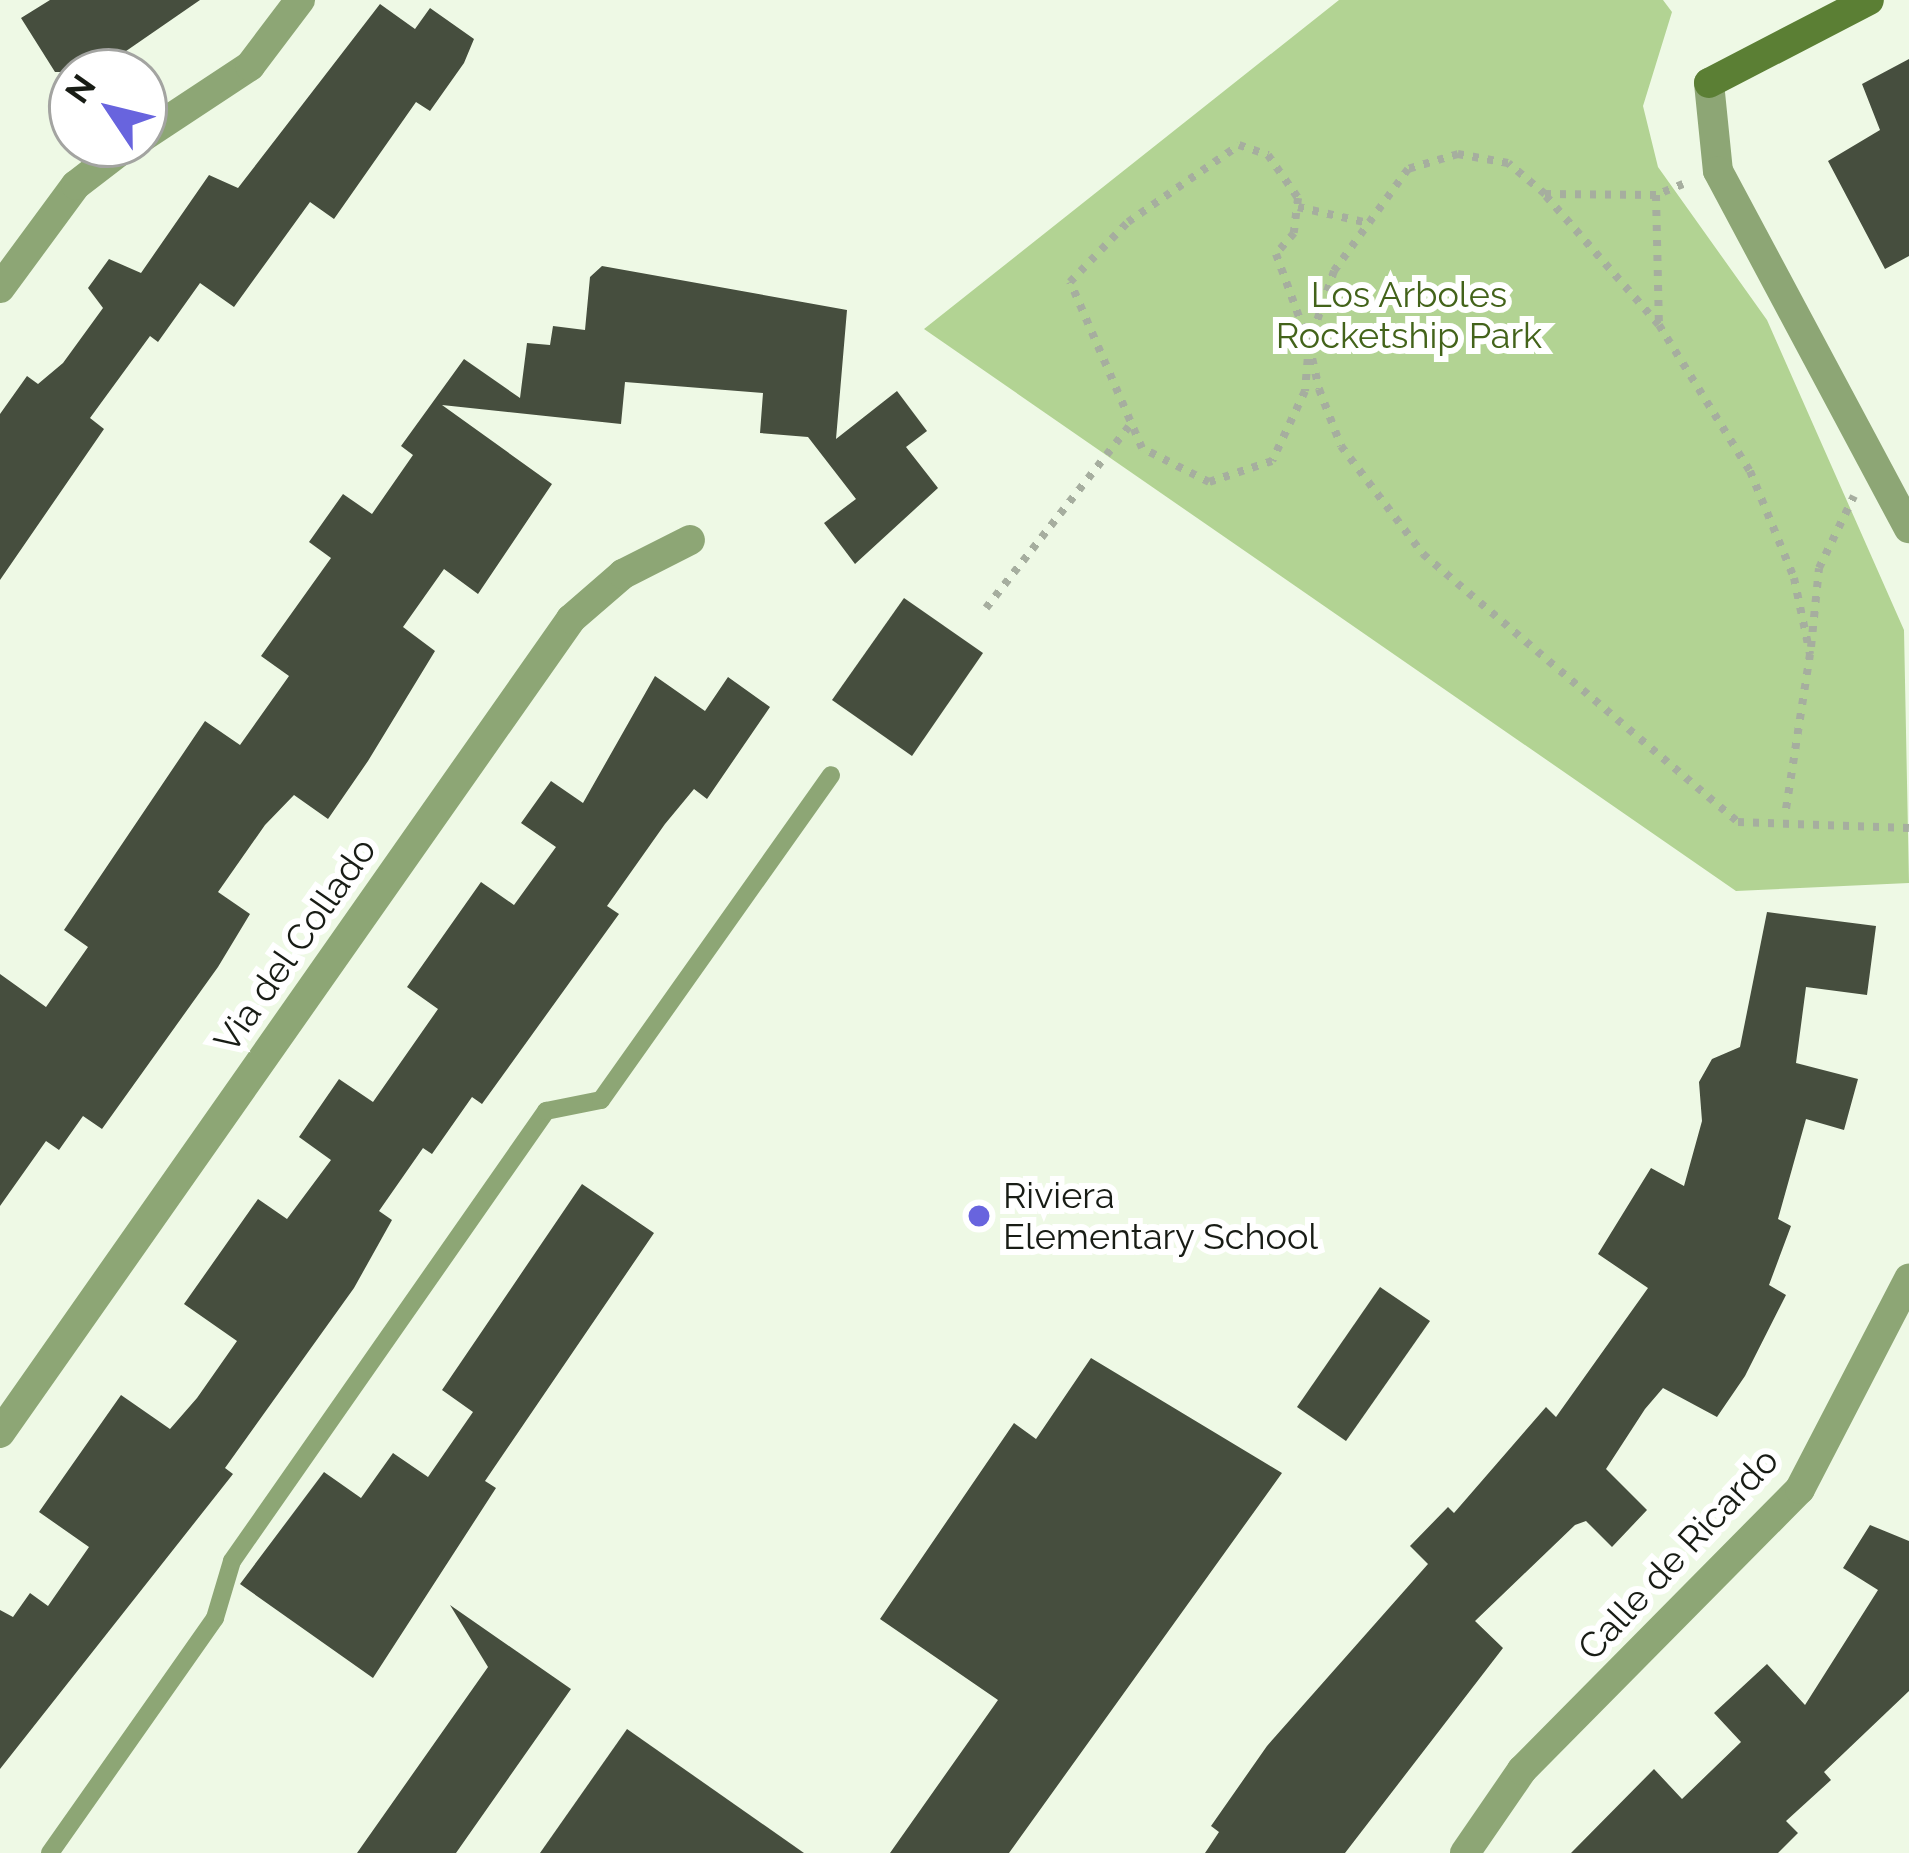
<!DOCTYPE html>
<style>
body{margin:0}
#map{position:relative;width:1909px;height:1853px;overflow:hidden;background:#eef9e5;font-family:Raleway,sans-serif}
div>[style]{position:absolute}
.green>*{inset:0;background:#b2d393}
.building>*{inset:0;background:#464e3e}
.path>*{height:8px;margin-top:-4px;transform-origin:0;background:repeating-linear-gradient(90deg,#a6ae9f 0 6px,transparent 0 15px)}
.lane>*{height:18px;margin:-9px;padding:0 9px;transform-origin:9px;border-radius:9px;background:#8da675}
.street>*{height:30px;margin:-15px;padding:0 15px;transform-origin:15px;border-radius:15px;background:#8da675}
.secondary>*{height:30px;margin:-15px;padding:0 15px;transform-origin:15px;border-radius:15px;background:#5b7f34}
.dots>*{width:33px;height:33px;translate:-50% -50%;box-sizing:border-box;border:6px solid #fff;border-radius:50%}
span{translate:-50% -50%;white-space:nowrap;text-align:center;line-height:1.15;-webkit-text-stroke:12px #fff;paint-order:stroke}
.park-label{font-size:36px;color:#43631a}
.street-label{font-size:36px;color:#181c15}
.poi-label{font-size:36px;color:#181c15}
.left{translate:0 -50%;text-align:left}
.north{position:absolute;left:48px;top:48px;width:120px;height:120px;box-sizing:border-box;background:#fff;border:3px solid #a3a4a1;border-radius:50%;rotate:305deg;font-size:33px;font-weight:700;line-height:48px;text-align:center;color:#181c15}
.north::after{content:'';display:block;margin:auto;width:42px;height:54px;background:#6864de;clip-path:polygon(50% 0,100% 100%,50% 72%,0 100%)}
</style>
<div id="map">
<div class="green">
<div style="clip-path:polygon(1339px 0,1663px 0,1672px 12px,1643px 106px,1658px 167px,1767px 320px,1904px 630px,1909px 883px,1736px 891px,924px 329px)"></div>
</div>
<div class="building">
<div style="clip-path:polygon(50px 0,200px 0,116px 58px,125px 72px,55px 72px,21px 18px)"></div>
<div style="clip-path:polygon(380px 4px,415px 29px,430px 8px,474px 39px,464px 63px,430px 111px,416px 102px,334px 219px,310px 202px,234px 307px,200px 283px,158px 342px,150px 336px,90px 418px,104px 429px,0 580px,0 414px,27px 376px,38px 384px,63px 363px,103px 308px,88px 288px,109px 259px,141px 273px,209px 175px,238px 188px)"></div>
<div style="clip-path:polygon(1909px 59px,1909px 256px,1885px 269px,1828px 161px,1880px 130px,1862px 84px)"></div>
<div style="clip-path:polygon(602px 266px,847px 310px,836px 439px,897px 391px,927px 431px,906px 447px,938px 488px,855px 564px,824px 523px,856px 499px,808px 437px,760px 433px,763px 393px,625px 382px,621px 424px,442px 405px,552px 484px,478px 594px,444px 569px,403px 627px,435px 651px,368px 761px,328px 819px,294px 795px,265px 825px,218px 892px,250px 914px,218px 967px,102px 1129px,83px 1116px,59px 1150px,46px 1141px,0 1206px,0 974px,46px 1007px,88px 947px,64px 930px,205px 721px,240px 745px,289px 676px,261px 656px,331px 558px,309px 542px,343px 494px,372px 514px,413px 455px,401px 446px,464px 359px,520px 398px,527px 343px,550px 345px,553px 326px,585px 330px,590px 277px)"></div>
<div style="clip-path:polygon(904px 598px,983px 653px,912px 756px,832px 700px)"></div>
<div style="clip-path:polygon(655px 676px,705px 711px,728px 677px,770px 707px,707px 799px,694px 789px,665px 824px,607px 906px,619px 914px,482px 1104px,472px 1097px,432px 1154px,423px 1148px,379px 1211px,392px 1220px,354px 1288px,225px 1468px,233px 1474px,0 1769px,0 1610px,13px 1617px,30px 1593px,48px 1606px,89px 1547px,39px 1512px,121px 1395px,170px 1429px,197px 1398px,237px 1341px,184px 1304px,258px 1199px,287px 1219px,331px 1160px,299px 1137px,339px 1079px,373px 1102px,438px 1009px,407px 987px,481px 882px,514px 905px,556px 847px,521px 823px,551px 781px,583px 803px)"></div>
<div style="clip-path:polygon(1767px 912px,1876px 926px,1867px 995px,1806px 987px,1796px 1063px,1858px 1079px,1844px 1130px,1806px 1119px,1778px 1219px,1791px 1226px,1769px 1285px,1786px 1295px,1745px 1376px,1717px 1417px,1663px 1388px,1645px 1409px,1606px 1469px,1647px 1510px,1612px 1547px,1586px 1521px,1575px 1525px,1475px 1621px,1503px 1648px,1345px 1853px,1205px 1853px,1219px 1832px,1211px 1826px,1267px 1746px,1428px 1564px,1410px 1546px,1448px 1507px,1454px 1513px,1546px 1407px,1556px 1417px,1648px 1288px,1598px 1254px,1651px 1168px,1684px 1186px,1702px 1121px,1699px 1082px,1712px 1059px,1740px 1047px)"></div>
<div style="clip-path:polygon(582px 1184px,654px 1233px,485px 1481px,496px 1488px,373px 1678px,240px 1584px,324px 1472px,361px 1498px,393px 1453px,428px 1477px,473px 1412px,442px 1390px)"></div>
<div style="clip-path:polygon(1380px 1287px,1430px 1321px,1346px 1441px,1297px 1407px)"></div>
<div style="clip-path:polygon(1091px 1358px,1282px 1473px,1009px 1853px,890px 1853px,998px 1700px,880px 1619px,1014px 1423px,1036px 1439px)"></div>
<div style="clip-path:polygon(1870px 1525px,1909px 1541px,1909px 1691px,1824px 1772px,1831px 1780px,1786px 1821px,1798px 1833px,1778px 1853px,1571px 1853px,1654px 1769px,1682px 1799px,1741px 1742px,1714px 1713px,1767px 1664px,1805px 1705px,1878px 1590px,1843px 1568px)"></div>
<div style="clip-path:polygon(450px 1605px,571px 1689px,456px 1853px,357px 1853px,488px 1667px)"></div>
<div style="clip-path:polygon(627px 1729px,804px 1853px,540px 1853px)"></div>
</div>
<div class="path">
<div style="left:1239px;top:145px;width:31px;rotate:19deg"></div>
<div style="left:1268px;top:155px;width:52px;rotate:55.1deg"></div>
<div style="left:1298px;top:198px;width:35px;rotate:97deg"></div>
<div style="left:1294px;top:233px;width:28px;rotate:131deg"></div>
<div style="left:1276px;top:254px;width:96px;rotate:69.9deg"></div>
<div style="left:1309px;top:344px;width:47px;rotate:94.9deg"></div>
<div style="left:1305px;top:391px;width:77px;rotate:115.2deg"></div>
<div style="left:1272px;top:461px;width:66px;rotate:161.6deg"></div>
<div style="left:1209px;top:482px;width:75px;rotate:-153.1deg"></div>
<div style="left:1142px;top:448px;width:181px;rotate:-113.4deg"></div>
<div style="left:1070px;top:282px;width:83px;rotate:-46deg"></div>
<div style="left:1128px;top:222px;width:135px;rotate:-34.7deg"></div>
<div style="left:1683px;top:184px;width:29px;rotate:158deg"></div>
<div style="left:1656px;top:195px;width:111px;rotate:-179.5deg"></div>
<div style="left:1545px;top:194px;width:48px;rotate:-140deg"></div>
<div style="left:1508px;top:163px;width:51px;rotate:-169.8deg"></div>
<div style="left:1458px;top:154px;width:52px;rotate:163.3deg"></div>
<div style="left:1408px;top:169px;width:126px;rotate:126deg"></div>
<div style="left:1334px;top:271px;width:77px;rotate:108.9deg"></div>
<div style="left:1309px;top:344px;width:46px;rotate:77.5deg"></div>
<div style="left:1319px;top:389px;width:61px;rotate:68.9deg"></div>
<div style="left:1341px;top:446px;width:136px;rotate:52.8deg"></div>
<div style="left:1423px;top:554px;width:414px;rotate:40.4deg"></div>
<div style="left:1738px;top:822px;width:171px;rotate:2deg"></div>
<div style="left:1656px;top:195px;width:129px;rotate:88.7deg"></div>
<div style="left:1546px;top:196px;width:171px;rotate:48.8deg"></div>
<div style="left:1659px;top:325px;width:172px;rotate:58.1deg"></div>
<div style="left:1750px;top:471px;width:116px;rotate:67.6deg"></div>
<div style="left:1794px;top:578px;width:78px;rotate:78.1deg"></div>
<div style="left:1810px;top:654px;width:164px;rotate:98.8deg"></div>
<div style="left:1298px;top:207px;width:68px;rotate:12.8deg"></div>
<div style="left:986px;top:608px;width:231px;rotate:-51.8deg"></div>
<div style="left:1811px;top:647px;width:79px;rotate:-84.2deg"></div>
<div style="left:1819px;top:568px;width:80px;rotate:-64.1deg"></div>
</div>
<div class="lane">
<div style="left:50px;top:1853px;width:287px;rotate:-54.9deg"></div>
<div style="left:215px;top:1618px;width:59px;rotate:-73.4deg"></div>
<div style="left:232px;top:1561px;width:549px;rotate:-55.09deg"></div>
<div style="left:546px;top:1111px;width:56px;rotate:-11.3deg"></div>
<div style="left:601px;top:1100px;width:398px;rotate:-54.7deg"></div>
</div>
<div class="street">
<div style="left:1709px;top:83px;width:88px;rotate:84.2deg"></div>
<div style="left:1718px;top:171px;width:405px;rotate:61.9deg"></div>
<div style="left:144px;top:136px;width:127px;rotate:-33.4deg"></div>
<div style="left:250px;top:66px;width:83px;rotate:-52.9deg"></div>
<div style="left:0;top:288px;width:128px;rotate:-53.6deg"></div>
<div style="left:76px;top:185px;width:67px;rotate:-37.7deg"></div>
<div style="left:0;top:1433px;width:994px;rotate:-54.95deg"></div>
<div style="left:571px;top:619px;width:69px;rotate:-40.9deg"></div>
<div style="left:623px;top:574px;width:75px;rotate:-26.9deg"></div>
<div style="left:1465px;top:1853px;width:101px;rotate:-55.5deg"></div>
<div style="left:1522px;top:1770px;width:395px;rotate:-45.3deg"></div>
<div style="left:1800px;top:1489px;width:237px;rotate:-62.6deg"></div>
</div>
<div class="secondary">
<div style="left:1709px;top:83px;width:180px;rotate:-27.4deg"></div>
</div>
<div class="dots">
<div style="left:979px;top:1216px;background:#6864de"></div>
</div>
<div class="park-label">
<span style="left:1409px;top:315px">Los Arboles<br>Rocketship Park</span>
</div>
<div class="street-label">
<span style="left:295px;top:945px;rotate:-55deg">Via del Collado</span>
<span style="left:1678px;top:1554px;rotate:-47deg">Calle de Ricardo</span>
</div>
<div class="poi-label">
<span class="left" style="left:1003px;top:1216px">Riviera<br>Elementary School</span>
</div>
<div class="north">N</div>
</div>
